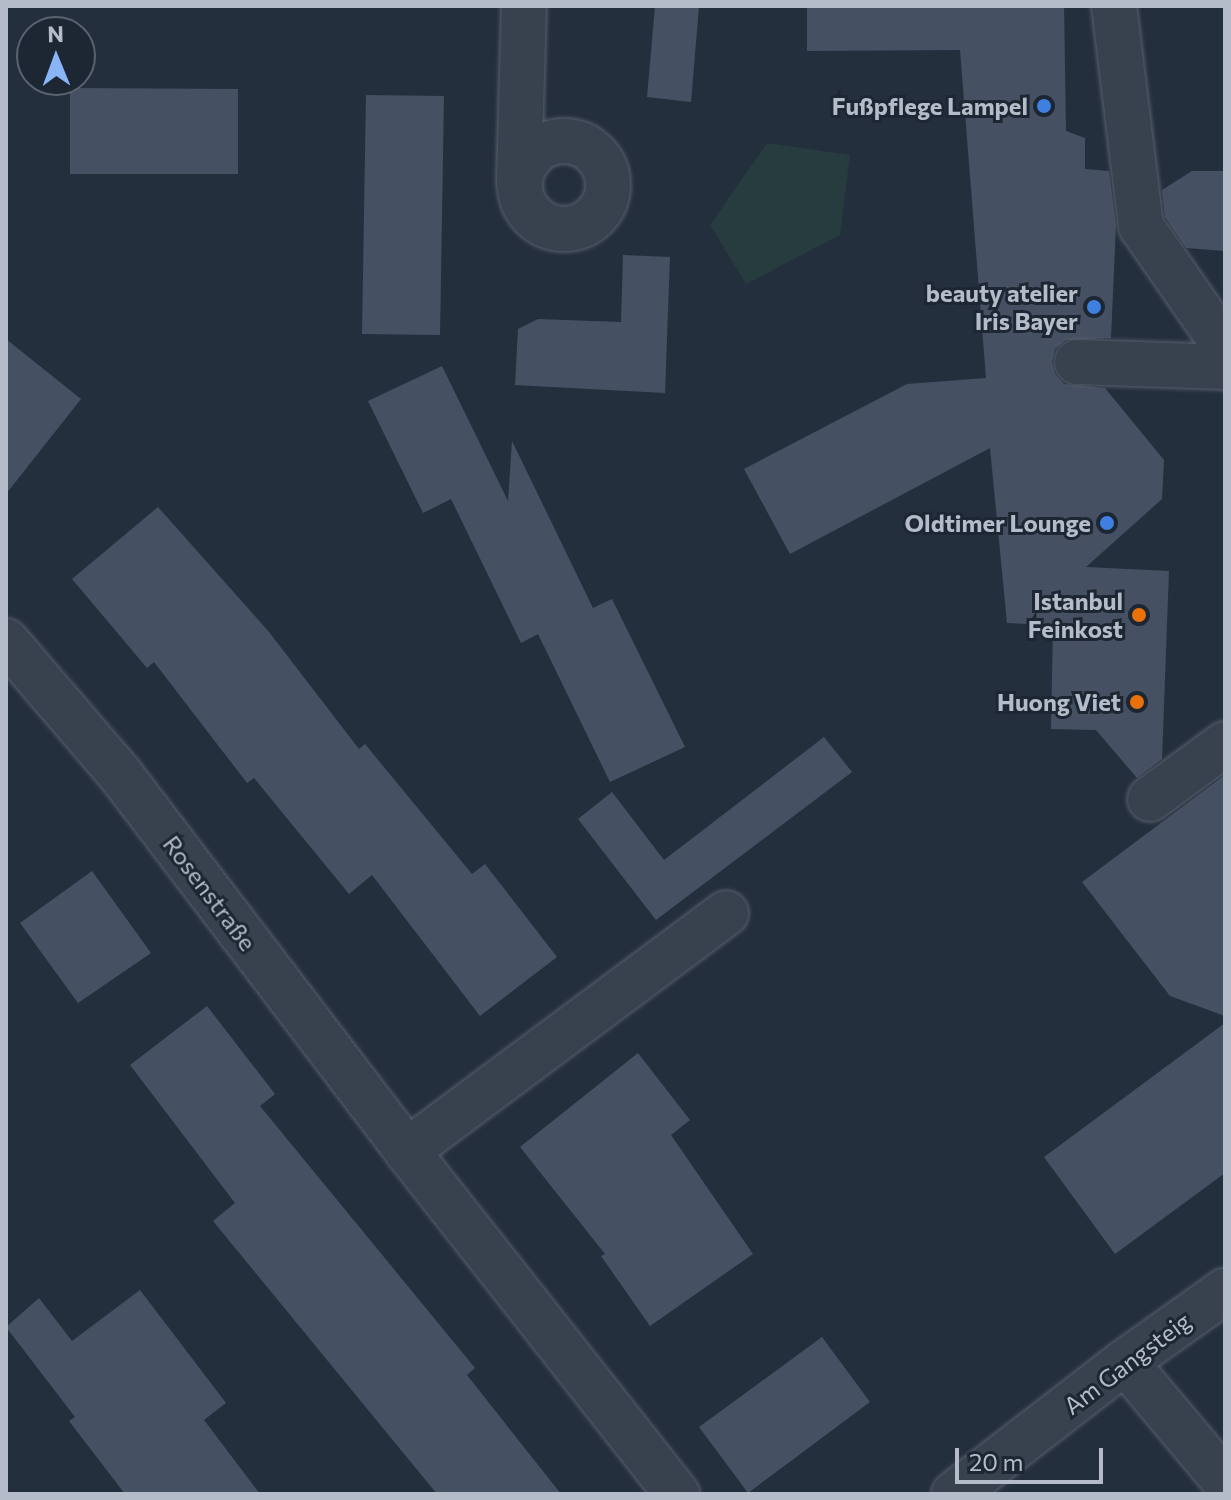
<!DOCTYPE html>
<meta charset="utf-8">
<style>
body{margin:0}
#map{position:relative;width:1231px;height:1500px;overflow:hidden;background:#242f3e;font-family:Commissioner,sans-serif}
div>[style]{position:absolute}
.green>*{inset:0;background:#263c3f}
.building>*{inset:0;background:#455162}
.roads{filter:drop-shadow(0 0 2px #565f6c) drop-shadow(0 0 2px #565f6c)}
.minor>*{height:44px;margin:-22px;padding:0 22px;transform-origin:22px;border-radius:22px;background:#38414e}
.minor>.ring{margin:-22px;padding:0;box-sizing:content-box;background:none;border:44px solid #38414e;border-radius:50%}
.dots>*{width:22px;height:22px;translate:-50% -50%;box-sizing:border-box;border:4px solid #1d2633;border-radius:50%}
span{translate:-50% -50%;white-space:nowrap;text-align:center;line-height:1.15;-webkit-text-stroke:6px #1d2633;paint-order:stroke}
.poi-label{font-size:24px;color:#b4bcc9;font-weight:700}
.right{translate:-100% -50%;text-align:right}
.street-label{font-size:24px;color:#b4bcc9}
.frame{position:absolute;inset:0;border:8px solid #b4bcc9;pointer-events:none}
.north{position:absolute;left:16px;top:16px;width:80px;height:80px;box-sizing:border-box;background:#1d2633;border:2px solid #59626f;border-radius:50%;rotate:359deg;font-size:22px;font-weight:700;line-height:32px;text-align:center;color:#b4bcc9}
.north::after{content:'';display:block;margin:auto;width:28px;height:36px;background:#8ab4f8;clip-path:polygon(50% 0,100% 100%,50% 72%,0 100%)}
.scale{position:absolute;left:955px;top:1448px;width:148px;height:36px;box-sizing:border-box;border:4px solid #b4bcc9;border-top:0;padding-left:10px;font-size:24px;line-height:28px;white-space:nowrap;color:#b4bcc9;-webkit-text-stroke:6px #1d2633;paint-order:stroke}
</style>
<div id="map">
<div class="green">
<div style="clip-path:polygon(767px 143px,850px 155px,840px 235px,746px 284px,710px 225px)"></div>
</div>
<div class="building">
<div style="clip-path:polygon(655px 6px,699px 6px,691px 102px,647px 97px)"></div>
<div style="clip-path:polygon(807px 6px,1064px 6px,1066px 131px,1085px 138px,1085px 169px,1109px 171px,1116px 225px,1111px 338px,1066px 340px,1055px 349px,1052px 362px,1055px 374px,1064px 384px,1105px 388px,1164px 460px,1162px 499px,1086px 567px,1169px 571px,1162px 759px,1137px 778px,1096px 730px,1051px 729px,1053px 625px,1007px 623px,990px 448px,790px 554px,744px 469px,907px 384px,986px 378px,960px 50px,807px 51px)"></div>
<div style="clip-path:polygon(70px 88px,238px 89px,238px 174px,70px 174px)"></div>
<div style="clip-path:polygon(366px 95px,444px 96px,440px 335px,362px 334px)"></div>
<div style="clip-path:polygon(1192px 171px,1225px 171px,1225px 251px,1186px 248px,1165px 217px,1162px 190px)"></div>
<div style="clip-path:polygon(623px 255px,670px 257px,665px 393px,515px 385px,518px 329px,538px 319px,621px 322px)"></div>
<div style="clip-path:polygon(6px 339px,81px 399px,6px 494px)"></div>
<div style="clip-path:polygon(442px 366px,508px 501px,512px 441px,593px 608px,612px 599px,685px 747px,610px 782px,538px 634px,521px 643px,451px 499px,423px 513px,368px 401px)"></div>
<div style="clip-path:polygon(158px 507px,269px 632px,359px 749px,365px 744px,472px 874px,485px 864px,557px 957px,480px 1016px,372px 875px,349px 894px,254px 778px,247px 783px,154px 662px,147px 668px,72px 579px)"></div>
<div style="clip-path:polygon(824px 737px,852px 772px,656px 920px,578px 819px,612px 792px,664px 860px)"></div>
<div style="clip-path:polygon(1225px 775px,1225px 1016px,1170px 996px,1082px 882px)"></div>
<div style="clip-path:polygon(92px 871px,151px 953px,78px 1003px,20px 923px)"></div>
<div style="clip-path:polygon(207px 1006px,275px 1094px,260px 1106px,475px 1368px,467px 1375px,561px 1494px,437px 1494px,213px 1221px,235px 1203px,130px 1065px)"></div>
<div style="clip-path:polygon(1225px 1023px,1225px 1173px,1115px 1254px,1044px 1157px)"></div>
<div style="clip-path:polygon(638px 1053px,690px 1120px,671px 1135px,753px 1254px,650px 1326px,601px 1256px,605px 1254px,520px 1147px)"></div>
<div style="clip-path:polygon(140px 1290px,226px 1403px,204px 1420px,260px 1494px,125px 1494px,69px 1421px,75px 1417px,6px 1327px,39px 1298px,72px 1341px)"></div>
<div style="clip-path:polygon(822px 1337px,870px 1402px,748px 1493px,699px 1427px)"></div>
</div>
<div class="roads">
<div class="minor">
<div style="left:1114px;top:6px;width:222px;rotate:83deg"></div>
<div style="left:1141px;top:226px;width:147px;rotate:55.2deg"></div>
<div class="ring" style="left:520px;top:141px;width:44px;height:44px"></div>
<div style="left:519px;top:182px;width:176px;rotate:-88.4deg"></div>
<div style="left:1077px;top:362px;width:148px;rotate:1.9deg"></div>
<div style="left:6px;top:641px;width:175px;rotate:49.4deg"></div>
<div style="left:120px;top:774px;width:474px;rotate:52.7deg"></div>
<div style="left:407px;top:1151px;width:437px;rotate:51.8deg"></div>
<div style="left:1150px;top:799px;width:93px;rotate:-36.3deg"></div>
<div style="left:407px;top:1151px;width:398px;rotate:-36.7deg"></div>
<div style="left:1125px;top:1362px;width:155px;rotate:50deg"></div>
<div style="left:954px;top:1494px;width:216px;rotate:-37.7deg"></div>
<div style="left:1125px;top:1362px;width:123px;rotate:-35.4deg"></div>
</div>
</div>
<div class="dots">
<div style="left:1044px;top:106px;background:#3f7fe0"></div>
<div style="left:1094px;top:307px;background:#3f7fe0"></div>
<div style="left:1107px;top:523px;background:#3f7fe0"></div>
<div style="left:1139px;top:615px;background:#e8710a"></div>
<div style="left:1137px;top:702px;background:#e8710a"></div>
</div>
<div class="poi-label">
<span class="right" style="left:1028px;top:106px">Fußpflege Lampel</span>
<span class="right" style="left:1078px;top:307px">beauty atelier<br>Iris Bayer</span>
<span class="right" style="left:1091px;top:523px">Oldtimer Lounge</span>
<span class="right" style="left:1123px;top:615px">Istanbul<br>Feinkost</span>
<span class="right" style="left:1121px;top:702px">Huong Viet</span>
</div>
<div class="street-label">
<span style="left:210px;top:893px;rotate:53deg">Rosenstraße</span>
<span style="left:1127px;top:1363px;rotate:-37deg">Am Gangsteig</span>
</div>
<div class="frame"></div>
<div class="north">N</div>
<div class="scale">20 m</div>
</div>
